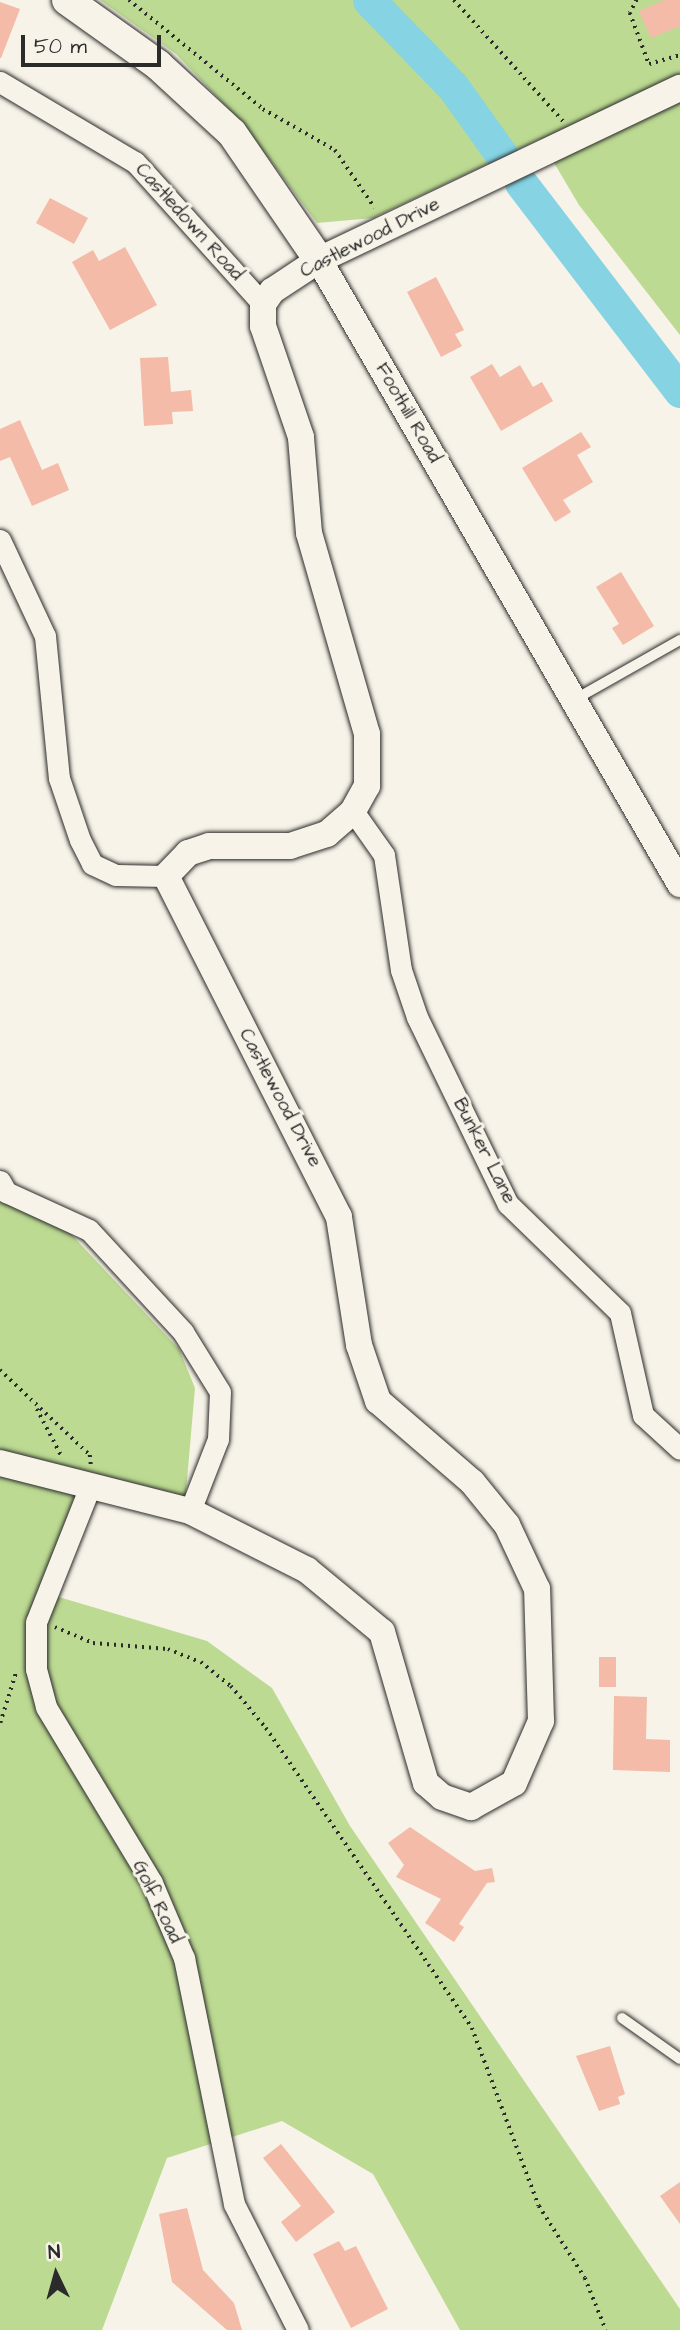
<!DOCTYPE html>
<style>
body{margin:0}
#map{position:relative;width:680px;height:2330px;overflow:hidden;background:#f7f3e8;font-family:"Architects Daughter",sans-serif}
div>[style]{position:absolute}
.green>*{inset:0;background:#bcda92}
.river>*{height:33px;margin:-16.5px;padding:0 16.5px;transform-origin:16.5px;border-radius:16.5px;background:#85d3e3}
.building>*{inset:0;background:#f3bba8}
.path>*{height:3.5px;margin-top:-1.75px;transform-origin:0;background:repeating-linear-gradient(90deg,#2b2b2b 0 2px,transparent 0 7px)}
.roads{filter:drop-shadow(0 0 2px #2b2b2b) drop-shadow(0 0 2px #2b2b2b)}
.service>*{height:10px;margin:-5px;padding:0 5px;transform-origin:5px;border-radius:5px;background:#f7f3e8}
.minor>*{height:21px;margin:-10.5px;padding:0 10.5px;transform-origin:10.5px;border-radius:10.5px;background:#f7f3e8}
.tertiary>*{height:26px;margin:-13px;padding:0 13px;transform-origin:13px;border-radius:13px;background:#f7f3e8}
.secondary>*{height:30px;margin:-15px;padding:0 15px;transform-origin:15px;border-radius:15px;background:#f7f3e8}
span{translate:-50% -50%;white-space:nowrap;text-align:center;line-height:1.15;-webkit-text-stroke:6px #f7f3e8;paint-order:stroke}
.street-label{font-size:19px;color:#2b2b2b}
.north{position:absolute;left:21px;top:2239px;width:70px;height:70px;-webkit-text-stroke:5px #f7f3e8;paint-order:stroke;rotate:355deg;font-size:19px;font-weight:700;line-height:28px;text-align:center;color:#2b2b2b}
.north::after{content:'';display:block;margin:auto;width:24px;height:32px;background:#2b2b2b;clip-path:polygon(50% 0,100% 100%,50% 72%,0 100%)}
.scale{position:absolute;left:21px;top:35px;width:140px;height:32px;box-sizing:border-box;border:4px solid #2b2b2b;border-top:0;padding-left:9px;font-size:21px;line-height:24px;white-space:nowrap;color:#2b2b2b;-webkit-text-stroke:5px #f7f3e8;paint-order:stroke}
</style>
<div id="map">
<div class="green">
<div style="clip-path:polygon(100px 0,680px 0,680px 335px,579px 205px,540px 139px,373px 218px,317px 223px,244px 125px,176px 54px)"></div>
<div style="clip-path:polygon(0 1201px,69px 1232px,179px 1349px,195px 1388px,185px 1503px,82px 1475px,42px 1592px,207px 1641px,272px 1688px,350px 1826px,680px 2309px,680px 2330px,460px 2330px,373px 2174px,282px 2121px,167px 2158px,102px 2330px,0 2330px)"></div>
</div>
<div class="river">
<div style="left:369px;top:0;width:121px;rotate:46deg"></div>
<div style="left:453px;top:87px;width:86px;rotate:54.5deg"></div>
<div style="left:521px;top:183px;width:262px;rotate:52.6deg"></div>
</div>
<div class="building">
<div style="clip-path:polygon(664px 0,680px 0,680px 26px,651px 38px,639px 11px)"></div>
<div style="clip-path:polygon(0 2px,20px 9px,1px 58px,0 58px)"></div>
<div style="clip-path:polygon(50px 198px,88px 218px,74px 244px,36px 223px)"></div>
<div style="clip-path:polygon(125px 247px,157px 305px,110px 330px,72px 262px,93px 250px,99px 261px)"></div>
<div style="clip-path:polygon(436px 277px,464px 330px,455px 334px,462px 346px,441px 357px,407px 292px)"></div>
<div style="clip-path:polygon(168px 357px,171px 392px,191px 390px,193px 411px,172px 412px,173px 424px,144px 426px,140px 358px)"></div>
<div style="clip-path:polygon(492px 364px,500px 377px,520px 365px,533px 387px,542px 382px,553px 401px,501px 431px,470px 377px)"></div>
<div style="clip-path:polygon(20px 420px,42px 470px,58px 463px,69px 490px,32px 506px,10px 457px,0 461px,0 429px)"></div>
<div style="clip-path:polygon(581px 432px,591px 447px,577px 455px,593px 482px,563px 500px,571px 512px,555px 522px,522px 468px)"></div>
<div style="clip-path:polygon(621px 572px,654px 626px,623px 645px,612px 628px,619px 624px,596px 587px)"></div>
<div style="clip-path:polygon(599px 1657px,616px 1657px,616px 1687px,599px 1687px)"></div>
<div style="clip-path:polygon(614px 1696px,647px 1697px,646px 1739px,670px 1740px,670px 1772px,613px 1770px)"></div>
<div style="clip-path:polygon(410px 1827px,475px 1871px,492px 1868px,495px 1882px,487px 1883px,459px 1924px,464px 1927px,454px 1942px,425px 1923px,441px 1899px,396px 1877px,404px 1865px,388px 1843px)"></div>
<div style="clip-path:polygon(610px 2046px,625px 2094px,618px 2097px,620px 2104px,599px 2111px,576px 2056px)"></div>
<div style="clip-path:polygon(281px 2144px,335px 2212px,296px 2242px,281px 2222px,301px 2206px,263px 2158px)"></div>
<div style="clip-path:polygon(680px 2182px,680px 2224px,660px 2196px)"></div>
<div style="clip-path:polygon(187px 2208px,203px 2270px,234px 2303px,242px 2330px,227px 2330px,172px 2282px,159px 2214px)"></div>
<div style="clip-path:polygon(339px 2241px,345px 2251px,356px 2246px,388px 2309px,351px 2328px,313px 2254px)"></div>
</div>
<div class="path">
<div style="left:129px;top:0;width:173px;rotate:39.1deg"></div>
<div style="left:263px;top:109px;width:83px;rotate:29.7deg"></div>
<div style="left:335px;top:150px;width:70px;rotate:55.4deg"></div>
<div style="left:454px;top:0;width:163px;rotate:48deg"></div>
<div style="left:637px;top:0;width:15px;rotate:118deg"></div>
<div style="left:630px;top:13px;width:54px;rotate:69.6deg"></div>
<div style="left:649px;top:64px;width:32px;rotate:-16deg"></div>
<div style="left:0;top:1370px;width:124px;rotate:43.4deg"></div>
<div style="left:90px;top:1455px;width:10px;rotate:84deg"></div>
<div style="left:37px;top:1409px;width:54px;rotate:62.5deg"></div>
<div style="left:55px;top:1627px;width:41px;rotate:22.8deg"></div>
<div style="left:93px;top:1643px;width:75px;rotate:4.6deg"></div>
<div style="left:168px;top:1649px;width:35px;rotate:22deg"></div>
<div style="left:201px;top:1662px;width:38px;rotate:39deg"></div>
<div style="left:231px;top:1686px;width:55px;rotate:50.2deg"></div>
<div style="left:266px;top:1728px;width:364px;rotate:55.5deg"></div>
<div style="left:472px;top:2028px;width:190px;rotate:69.4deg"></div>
<div style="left:539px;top:2206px;width:85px;rotate:57.4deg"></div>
<div style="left:585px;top:2278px;width:56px;rotate:68deg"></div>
<div style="left:0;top:1723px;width:53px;rotate:-72.6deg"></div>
</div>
<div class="roads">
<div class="service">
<div style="left:574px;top:700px;width:122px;rotate:-29.5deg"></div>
<div style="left:622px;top:2018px;width:71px;rotate:35.3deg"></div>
</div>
<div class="minor">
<div style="left:0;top:82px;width:157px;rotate:30.7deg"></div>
<div style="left:135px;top:162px;width:191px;rotate:48deg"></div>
<div style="left:0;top:540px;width:106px;rotate:64.9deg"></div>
<div style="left:45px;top:636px;width:143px;rotate:84.4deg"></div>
<div style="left:59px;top:778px;width:65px;rotate:71.3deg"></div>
<div style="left:80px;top:840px;width:27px;rotate:63deg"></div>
<div style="left:92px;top:864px;width:26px;rotate:25deg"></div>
<div style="left:116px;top:875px;width:50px;rotate:1.1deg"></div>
<div style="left:353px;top:811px;width:54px;rotate:54.8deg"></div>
<div style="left:384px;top:855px;width:116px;rotate:81.6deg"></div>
<div style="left:401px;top:970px;width:50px;rotate:71.2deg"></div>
<div style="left:417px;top:1017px;width:208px;rotate:64.1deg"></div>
<div style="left:508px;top:1204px;width:156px;rotate:44.2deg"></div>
<div style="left:620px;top:1313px;width:105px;rotate:77.3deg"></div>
<div style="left:643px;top:1415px;width:50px;rotate:42.6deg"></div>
<div style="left:0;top:1181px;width:13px;rotate:61deg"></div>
<div style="left:6px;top:1192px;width:91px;rotate:24.6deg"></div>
<div style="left:89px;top:1230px;width:139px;rotate:47.3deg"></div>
<div style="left:183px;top:1332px;width:70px;rotate:58.3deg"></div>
<div style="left:220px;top:1392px;width:47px;rotate:92.4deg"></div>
<div style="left:218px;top:1439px;width:77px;rotate:111.3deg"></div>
<div style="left:89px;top:1489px;width:143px;rotate:111.7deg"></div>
<div style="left:36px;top:1622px;width:47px;rotate:90deg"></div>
<div style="left:36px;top:1669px;width:39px;rotate:75deg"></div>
<div style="left:46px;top:1707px;width:205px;rotate:58.9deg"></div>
<div style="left:152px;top:1883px;width:82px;rotate:66.9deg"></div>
<div style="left:184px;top:1958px;width:251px;rotate:78.5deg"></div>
<div style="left:234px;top:2204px;width:141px;rotate:63.1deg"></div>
</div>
<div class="tertiary">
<div style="left:319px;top:260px;width:721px;rotate:59.95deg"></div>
<div style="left:0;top:1463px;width:196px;rotate:14.2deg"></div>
<div style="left:190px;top:1511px;width:131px;rotate:26.8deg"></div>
<div style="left:307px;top:1570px;width:97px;rotate:39.6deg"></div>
<div style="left:382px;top:1632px;width:157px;rotate:73.8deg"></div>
<div style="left:426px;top:1783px;width:21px;rotate:41deg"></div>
<div style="left:442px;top:1797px;width:31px;rotate:19deg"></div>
<div style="left:471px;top:1807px;width:49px;rotate:-29.2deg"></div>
<div style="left:514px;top:1783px;width:68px;rotate:-66.5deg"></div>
<div style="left:541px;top:1721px;width:132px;rotate:-91.7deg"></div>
<div style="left:537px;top:1589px;width:71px;rotate:-115.1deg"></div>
<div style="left:507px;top:1525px;width:55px;rotate:-129.1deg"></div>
<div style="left:472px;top:1482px;width:124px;rotate:-139.2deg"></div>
<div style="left:378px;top:1401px;width:59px;rotate:-108.7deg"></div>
<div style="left:359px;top:1345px;width:130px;rotate:-98.9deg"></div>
<div style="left:339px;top:1217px;width:382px;rotate:-116.9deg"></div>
<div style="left:166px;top:876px;width:32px;rotate:-46deg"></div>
<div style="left:188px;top:853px;width:22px;rotate:-18deg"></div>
<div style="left:209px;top:846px;width:81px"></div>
<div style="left:290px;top:846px;width:39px;rotate:-18deg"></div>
<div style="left:327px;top:834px;width:35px;rotate:-41deg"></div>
<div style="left:353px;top:811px;width:29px;rotate:-61deg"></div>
<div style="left:367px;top:786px;width:52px;rotate:-90deg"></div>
<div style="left:367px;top:734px;width:209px;rotate:-106.1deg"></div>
<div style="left:309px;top:533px;width:96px;rotate:-94.8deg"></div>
<div style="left:301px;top:437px;width:117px;rotate:-108.9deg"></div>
<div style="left:263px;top:326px;width:22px;rotate:-90deg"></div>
<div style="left:263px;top:304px;width:16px;rotate:-55deg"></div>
<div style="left:272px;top:291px;width:56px;rotate:-33.4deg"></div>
<div style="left:319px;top:260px;width:400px;rotate:-25.5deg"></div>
</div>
<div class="secondary">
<div style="left:67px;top:0;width:112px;rotate:35.5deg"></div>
<div style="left:158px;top:65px;width:100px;rotate:42.6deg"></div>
<div style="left:232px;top:133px;width:154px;rotate:55.6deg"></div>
</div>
</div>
<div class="street-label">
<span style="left:189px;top:222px;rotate:48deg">Castledown Road</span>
<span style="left:370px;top:238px;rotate:-27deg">Castlewood Drive</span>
<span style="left:408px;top:413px;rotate:60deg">Foothill Road</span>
<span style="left:280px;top:1098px;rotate:62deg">Castlewood Drive</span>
<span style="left:484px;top:1151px;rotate:63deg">Bunker Lane</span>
<span style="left:157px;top:1902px;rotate:64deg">Golf Road</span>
</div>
<div class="north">N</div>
<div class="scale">50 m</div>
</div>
